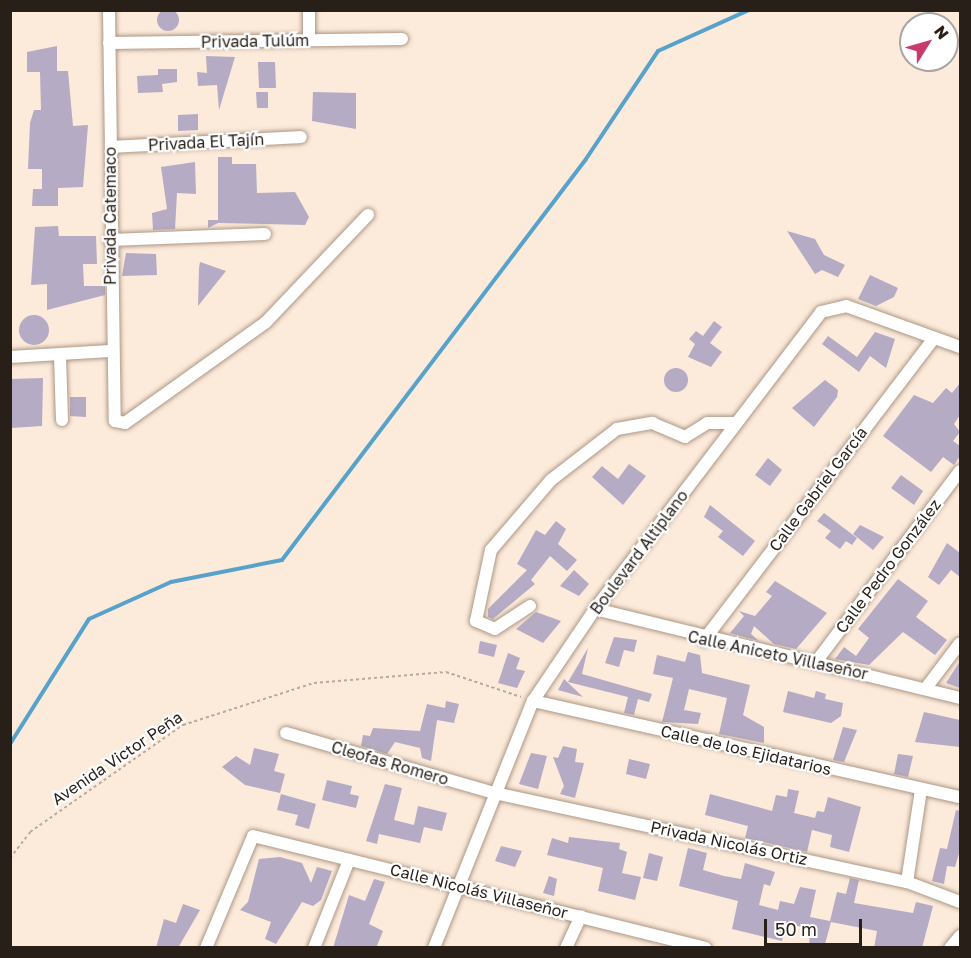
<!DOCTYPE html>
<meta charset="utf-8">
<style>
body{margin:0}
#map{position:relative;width:971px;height:958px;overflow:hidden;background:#fceada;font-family:"Golos Text",sans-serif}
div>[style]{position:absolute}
.stream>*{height:4px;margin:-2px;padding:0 2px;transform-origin:2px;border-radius:2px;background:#57a2cb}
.building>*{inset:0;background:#b5abc4}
.round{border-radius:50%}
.path>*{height:2px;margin-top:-1px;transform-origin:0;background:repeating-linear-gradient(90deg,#b9aa9d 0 3px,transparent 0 6px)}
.roads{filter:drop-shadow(0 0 2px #ad9785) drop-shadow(0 0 2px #ad9785)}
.street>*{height:12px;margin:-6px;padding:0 6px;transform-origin:6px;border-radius:6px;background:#fff}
span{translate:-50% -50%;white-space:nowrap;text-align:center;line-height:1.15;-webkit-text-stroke:4.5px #fff;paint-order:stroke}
.street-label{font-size:16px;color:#281f18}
.frame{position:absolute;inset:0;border:12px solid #281f18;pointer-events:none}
.north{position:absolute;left:899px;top:12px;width:60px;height:60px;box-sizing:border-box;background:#fff;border:2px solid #a9a5a3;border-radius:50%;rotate:53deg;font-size:16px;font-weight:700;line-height:24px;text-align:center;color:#281f18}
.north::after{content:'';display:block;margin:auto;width:21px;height:27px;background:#c83b6d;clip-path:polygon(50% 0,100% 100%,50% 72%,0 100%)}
.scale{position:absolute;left:764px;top:919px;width:98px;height:27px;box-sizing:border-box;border:3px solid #281f18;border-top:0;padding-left:8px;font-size:18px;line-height:21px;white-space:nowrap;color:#281f18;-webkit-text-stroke:4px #fff;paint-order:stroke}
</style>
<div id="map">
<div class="stream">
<div style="left:10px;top:744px;width:148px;rotate:-57.7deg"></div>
<div style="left:89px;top:619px;width:90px;rotate:-24.3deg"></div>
<div style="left:171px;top:582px;width:113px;rotate:-11.2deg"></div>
<div style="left:282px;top:560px;width:503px;rotate:-52.83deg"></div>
<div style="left:586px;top:159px;width:130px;rotate:-56.3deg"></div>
<div style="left:658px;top:51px;width:100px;rotate:-24.3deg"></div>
</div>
<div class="building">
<div class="round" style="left:157px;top:9px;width:22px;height:22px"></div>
<div style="clip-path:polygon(57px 46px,57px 71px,68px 71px,73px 126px,88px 125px,83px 187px,58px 188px,58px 206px,32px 206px,33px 189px,42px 189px,42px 169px,28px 169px,30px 123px,34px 110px,41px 110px,40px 72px,27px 72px,27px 52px)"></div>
<div style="clip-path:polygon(206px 56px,235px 57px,219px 110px,217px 85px,198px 86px,197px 72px,207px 73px)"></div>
<div style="clip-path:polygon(258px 62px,275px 62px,276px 88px,259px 88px)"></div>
<div style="clip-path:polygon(158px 69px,177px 69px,177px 82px,162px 84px,163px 92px,138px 93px,137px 76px,158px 75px)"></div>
<div style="clip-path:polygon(256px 92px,268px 92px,268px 108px,257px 108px)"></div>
<div style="clip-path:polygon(313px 92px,356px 93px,356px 129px,312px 121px)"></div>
<div style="clip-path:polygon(198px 114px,198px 130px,178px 131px,178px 115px)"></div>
<div style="clip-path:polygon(218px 157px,232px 157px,232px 164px,256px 164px,257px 193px,295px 192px,309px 217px,305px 225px,218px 223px,208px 228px,208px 220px,218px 220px)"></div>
<div style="clip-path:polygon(195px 162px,196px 194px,177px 193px,175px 229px,153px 230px,152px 213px,167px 209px,161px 167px)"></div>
<div style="clip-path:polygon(58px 226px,59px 236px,96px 236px,97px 264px,83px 264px,84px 286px,105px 286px,105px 295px,47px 310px,47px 284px,31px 285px,35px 227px)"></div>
<div style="clip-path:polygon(787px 231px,815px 239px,824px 255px,845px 265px,838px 277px,822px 270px,815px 274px)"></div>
<div style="clip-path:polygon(126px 253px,156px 254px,157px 275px,122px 276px)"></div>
<div style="clip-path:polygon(200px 262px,226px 271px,198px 306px,199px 268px)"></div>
<div style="clip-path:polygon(870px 275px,898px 288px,894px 297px,876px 306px,858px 299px)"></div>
<div class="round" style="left:19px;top:315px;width:30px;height:30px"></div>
<div style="clip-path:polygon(714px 321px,722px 327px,710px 343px,722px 352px,711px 367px,688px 357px,695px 344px,689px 339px,696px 331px,703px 336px)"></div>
<div style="clip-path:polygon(875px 332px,895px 339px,886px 368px,870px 356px,859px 372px,822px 344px,828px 336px,857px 357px)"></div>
<div class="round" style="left:664px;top:368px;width:24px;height:24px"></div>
<div style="clip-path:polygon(43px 378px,42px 426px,11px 428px,10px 379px)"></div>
<div style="clip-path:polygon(825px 380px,838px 390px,837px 397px,814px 427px,792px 408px)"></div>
<div style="clip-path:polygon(960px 383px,960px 415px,954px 424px,960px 432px,953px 441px,960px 446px,960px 456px,954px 465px,943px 457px,931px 472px,883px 436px,914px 395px,933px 403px,946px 388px,952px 393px)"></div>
<div style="clip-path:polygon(70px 397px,86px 397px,86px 417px,70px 416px)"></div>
<div style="clip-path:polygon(768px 458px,782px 470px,770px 486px,755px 475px)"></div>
<div style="clip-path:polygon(629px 464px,646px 476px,623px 505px,592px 477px,602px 466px,618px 479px)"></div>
<div style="clip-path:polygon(901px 475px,923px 491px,914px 505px,891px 488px)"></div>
<div style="clip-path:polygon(710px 505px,755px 541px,743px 556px,718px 537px,723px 531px,704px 517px)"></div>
<div style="clip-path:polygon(824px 513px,857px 538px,852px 545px,846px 541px,840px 549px,825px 538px,831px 531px,817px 521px)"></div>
<div style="clip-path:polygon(556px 521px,566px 529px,558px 544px,577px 560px,567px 571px,550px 556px,531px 580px,535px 584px,493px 619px,488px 617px,488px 609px,527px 570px,517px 564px,536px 530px,545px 535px)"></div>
<div style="clip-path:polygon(860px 525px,884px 537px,873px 550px,853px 534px)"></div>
<div style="clip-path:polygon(947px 543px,960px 553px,960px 577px,951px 570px,939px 585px,928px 577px)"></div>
<div style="clip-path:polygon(574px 570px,589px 584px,579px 596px,560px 586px)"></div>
<div style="clip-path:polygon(898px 579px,928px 601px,916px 617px,947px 640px,935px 655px,903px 632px,869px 665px,835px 659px,844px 647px,856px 656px,869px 638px,858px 629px)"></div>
<div style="clip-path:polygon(775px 581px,827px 613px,796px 649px,774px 644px,754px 626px,751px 634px,759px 641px,730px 633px,744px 616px,739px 611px,755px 616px,772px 596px,766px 592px)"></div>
<div style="clip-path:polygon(536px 612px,561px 621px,543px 643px,516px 629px)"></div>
<div style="clip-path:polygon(614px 637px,637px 640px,634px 652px,624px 650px,619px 667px,605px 663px)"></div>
<div style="clip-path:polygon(480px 641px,497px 645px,494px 657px,478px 653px)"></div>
<div style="clip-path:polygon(588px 648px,582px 674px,652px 694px,649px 702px,638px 699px,634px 715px,624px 713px,628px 697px,568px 682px)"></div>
<div style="clip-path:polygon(688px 652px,700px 655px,702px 673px,750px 685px,743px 715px,764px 727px,764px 743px,719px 734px,727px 698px,689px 689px,684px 710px,701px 713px,698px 724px,662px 722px,673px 678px,653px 674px,657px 655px,685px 662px)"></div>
<div style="clip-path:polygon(508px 653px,520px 658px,516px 669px,525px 671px,517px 688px,498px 683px)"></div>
<div style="clip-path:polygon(960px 661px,960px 688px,946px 683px)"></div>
<div style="clip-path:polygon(564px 679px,583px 697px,558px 690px)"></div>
<div style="clip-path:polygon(788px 691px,814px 698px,816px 691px,826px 694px,825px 699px,843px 703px,841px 716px,831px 723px,783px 712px)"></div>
<div style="clip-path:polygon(446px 701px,459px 704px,454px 723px,437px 720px,431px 761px,422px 758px,420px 748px,395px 742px,387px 754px,361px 746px,363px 735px,370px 736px,373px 728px,420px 731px,427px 704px,445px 708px)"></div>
<div style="clip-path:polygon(924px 712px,960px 720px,960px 747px,915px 742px)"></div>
<div style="clip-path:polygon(843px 727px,857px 730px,844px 762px,833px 760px)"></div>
<div style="clip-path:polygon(563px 746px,577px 749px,575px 762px,584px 763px,575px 798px,560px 794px,564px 786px,553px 757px,558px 758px)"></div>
<div style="clip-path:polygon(254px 748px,279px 754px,274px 771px,285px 774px,280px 793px,245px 785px,222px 767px,236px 756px,250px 765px)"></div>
<div style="clip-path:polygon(531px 753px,547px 756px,538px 789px,519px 784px)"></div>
<div style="clip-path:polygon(898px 754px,913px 756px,908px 777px,894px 774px)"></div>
<div style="clip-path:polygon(629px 759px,650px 764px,646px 779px,626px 774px)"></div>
<div style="clip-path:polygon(327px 780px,352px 786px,350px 794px,359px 796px,356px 808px,322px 800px)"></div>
<div style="clip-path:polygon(385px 784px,402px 788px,394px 820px,414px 825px,418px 806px,447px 813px,442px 831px,424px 827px,420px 843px,379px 834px,377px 844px,366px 841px)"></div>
<div style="clip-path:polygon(788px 789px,799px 791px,794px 813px,815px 818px,817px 811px,824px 812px,828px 797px,861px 807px,849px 852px,830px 847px,832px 835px,812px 830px,807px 852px,745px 838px,748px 826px,705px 815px,710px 794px,772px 811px,776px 795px,787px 797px)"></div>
<div style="clip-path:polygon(281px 794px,316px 804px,309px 829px,295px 825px,298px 815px,277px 810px)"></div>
<div style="clip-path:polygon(956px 810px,960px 811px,960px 850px,955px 867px,947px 866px,944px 884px,932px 881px,940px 848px,947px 849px)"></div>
<div style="clip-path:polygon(569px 837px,620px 843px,619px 849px,627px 852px,622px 873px,641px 877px,635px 900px,598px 891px,603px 868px,547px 855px,552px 838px,568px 843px)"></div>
<div style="clip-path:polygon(501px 846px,522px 851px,515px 867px,495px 861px)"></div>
<div style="clip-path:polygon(688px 848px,707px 853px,703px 870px,724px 876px,741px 879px,745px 863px,775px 872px,770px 886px,764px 884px,759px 905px,778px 910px,780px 901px,794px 904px,800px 887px,816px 890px,810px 917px,830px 921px,837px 892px,846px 894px,850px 878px,859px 880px,854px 903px,913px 913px,916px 902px,933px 906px,922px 948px,874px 948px,877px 931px,831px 922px,824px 948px,809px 948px,810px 929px,786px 923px,782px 941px,732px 929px,738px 901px,679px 886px)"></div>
<div style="clip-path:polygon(649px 853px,663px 857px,657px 881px,643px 878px)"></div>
<div style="clip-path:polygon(280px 857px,302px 863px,311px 883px,317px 867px,332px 871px,321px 900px,313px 906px,302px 902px,276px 944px,265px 939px,271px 922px,240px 910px,248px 902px,259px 859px)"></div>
<div style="clip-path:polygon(549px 876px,557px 879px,554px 896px,543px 893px)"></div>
<div style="clip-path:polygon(374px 879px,385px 882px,369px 924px,383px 931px,376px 948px,333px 948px,349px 895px,365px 901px)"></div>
<div style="clip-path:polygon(183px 904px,200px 910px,178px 948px,156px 948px,164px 919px,176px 923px)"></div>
</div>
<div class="path">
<div style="left:10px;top:858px;width:33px;rotate:-52deg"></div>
<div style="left:30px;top:832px;width:187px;rotate:-35deg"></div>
<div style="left:183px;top:725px;width:138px;rotate:-17.8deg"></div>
<div style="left:314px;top:683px;width:132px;rotate:-4.8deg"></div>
<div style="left:446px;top:672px;width:79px;rotate:18.4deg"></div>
</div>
<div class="roads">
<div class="street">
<div style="left:109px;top:10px;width:411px;rotate:89.2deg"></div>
<div style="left:115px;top:421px;width:10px;rotate:11deg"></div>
<div style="left:125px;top:423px;width:173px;rotate:-35.6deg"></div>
<div style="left:266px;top:322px;width:148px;rotate:-46.4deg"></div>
<div style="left:309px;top:40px;width:30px;rotate:-90deg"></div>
<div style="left:109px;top:43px;width:293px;rotate:-0.8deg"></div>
<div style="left:111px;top:147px;width:190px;rotate:-3deg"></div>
<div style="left:110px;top:240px;width:155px;rotate:-2.2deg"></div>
<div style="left:60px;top:356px;width:64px;rotate:88.2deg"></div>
<div style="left:10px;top:357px;width:100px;rotate:-3.4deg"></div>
<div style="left:530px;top:606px;width:42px;rotate:146.7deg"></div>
<div style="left:495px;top:629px;width:21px;rotate:-157deg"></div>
<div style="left:476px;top:621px;width:73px;rotate:-78.1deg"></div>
<div style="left:491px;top:550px;width:92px;rotate:-49.4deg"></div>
<div style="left:551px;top:480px;width:83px;rotate:-37.7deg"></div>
<div style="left:617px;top:429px;width:36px;rotate:-10deg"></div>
<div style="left:652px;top:423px;width:36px;rotate:23deg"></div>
<div style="left:685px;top:437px;width:26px;rotate:-32deg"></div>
<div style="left:707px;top:423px;width:28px"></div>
<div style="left:595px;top:609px;width:376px;rotate:13.7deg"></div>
<div style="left:704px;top:640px;width:378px;rotate:-52.7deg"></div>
<div style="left:816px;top:662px;width:239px;rotate:-53deg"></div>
<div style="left:926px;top:688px;width:56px;rotate:-52.9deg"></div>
<div style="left:533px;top:701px;width:438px;rotate:12.7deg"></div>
<div style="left:286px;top:733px;width:216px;rotate:16.1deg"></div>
<div style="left:494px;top:793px;width:422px;rotate:12.2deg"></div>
<div style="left:907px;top:882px;width:57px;rotate:20.7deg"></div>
<div style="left:907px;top:882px;width:94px;rotate:-81.4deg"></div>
<div style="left:206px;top:948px;width:121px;rotate:-67.2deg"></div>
<div style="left:253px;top:836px;width:466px;rotate:13.9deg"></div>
<div style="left:314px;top:948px;width:95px;rotate:-68.3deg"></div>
<div style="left:434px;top:948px;width:266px;rotate:-68.2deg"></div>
<div style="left:533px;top:701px;width:111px;rotate:-56deg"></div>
<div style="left:595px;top:609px;width:373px;rotate:-52.7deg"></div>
<div style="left:821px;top:312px;width:26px;rotate:-13deg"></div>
<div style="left:846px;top:306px;width:121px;rotate:19.8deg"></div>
<div style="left:566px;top:948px;width:35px;rotate:-65deg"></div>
<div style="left:950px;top:948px;width:16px;rotate:-50deg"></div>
</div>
</div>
<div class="street-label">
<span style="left:255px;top:41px;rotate:-1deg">Privada Tulúm</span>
<span style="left:206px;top:142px;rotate:-3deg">Privada El Tajín</span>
<span style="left:110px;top:216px;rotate:-90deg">Privada Catemaco</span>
<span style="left:818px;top:489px;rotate:-53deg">Calle Gabriel García</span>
<span style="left:639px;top:552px;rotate:-53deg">Boulevard Altiplano</span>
<span style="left:888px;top:566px;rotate:-53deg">Calle Pedro González</span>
<span style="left:778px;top:655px;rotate:12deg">Calle Aniceto Villaseñor</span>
<span style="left:746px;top:750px;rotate:13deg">Calle de los Ejidatarios</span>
<span style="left:117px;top:758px;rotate:-34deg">Avenida Victor Peña</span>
<span style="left:390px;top:763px;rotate:16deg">Cleofas Romero</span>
<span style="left:729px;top:843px;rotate:12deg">Privada Nicolás Ortiz</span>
<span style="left:479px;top:891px;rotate:14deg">Calle Nicolás Villaseñor</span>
</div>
<div class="frame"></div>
<div class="north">N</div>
<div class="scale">50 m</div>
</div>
